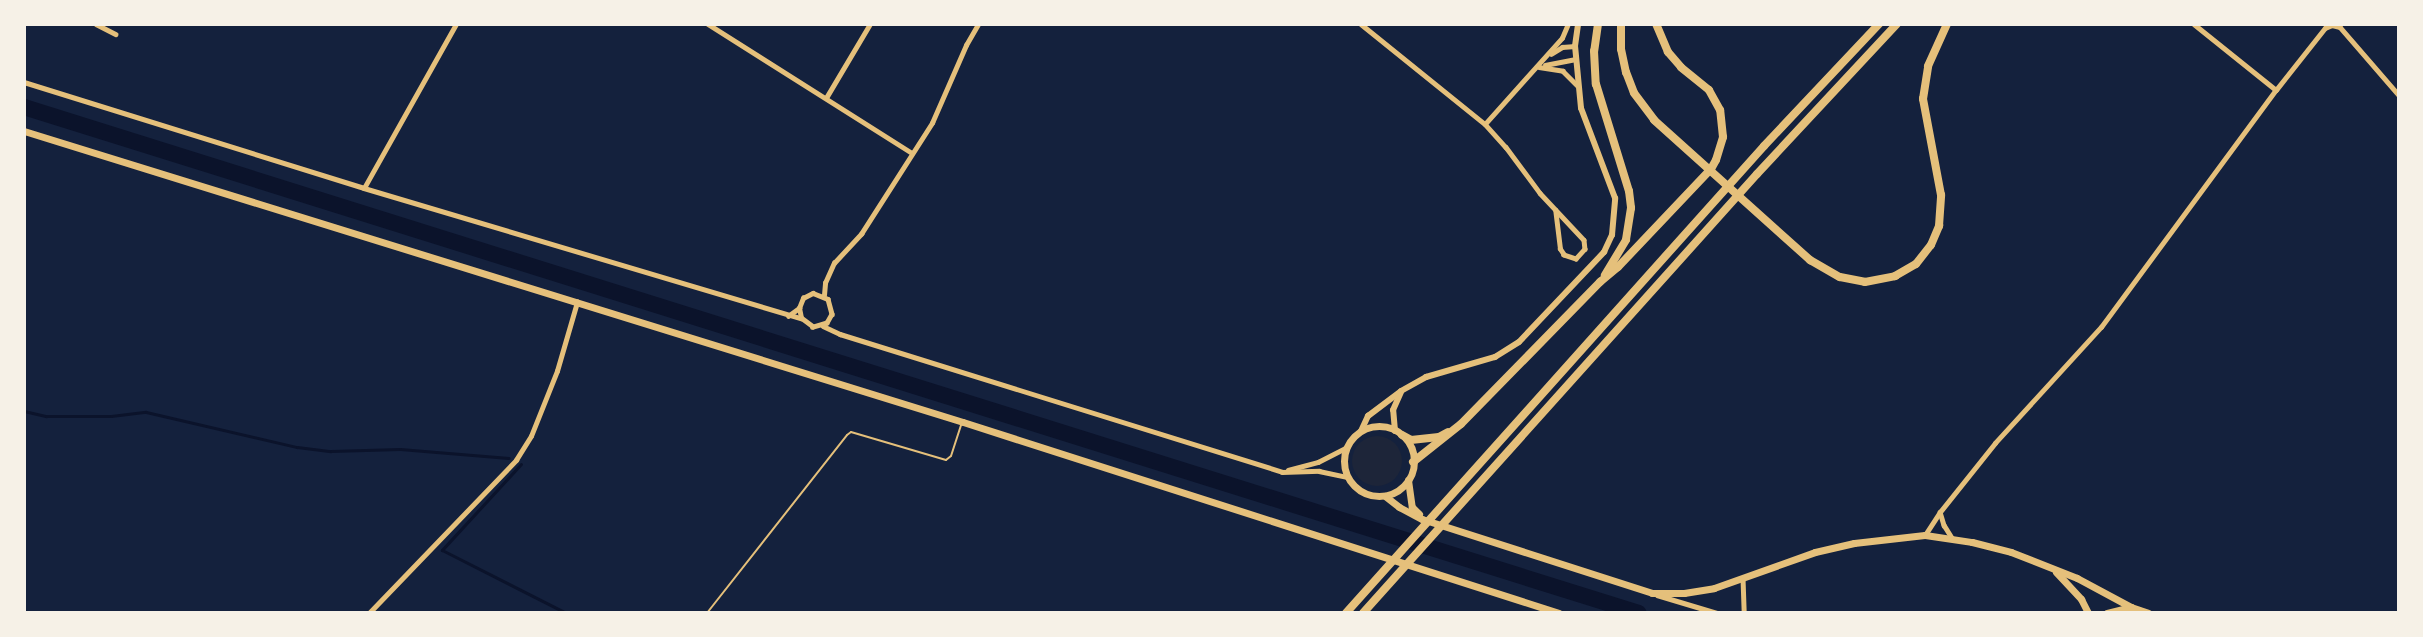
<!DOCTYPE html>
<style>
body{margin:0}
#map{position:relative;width:2423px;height:637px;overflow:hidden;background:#14213d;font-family:"PT Serif",serif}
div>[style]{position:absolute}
.green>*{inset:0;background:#1d2539}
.round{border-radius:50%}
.stream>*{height:3px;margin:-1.5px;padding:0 1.5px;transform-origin:1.5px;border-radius:1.5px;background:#0b132b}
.river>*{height:16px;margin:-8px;padding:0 8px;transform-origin:8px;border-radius:8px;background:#0b132b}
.service>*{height:2px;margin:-1px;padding:0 1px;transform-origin:1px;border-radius:1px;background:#e5c07b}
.minor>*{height:4.5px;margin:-2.25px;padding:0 2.25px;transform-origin:2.25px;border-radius:2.25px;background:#e5c07b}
.tertiary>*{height:6px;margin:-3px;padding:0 3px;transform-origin:3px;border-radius:3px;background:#e5c07b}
.secondary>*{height:7px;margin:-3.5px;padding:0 3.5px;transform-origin:3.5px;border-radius:3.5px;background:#e5c07b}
.secondary>.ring{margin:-3.5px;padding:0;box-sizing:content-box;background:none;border:7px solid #e5c07b;border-radius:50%}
.motorway>*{height:8px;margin:-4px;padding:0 4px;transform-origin:4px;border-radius:4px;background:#e5c07b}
span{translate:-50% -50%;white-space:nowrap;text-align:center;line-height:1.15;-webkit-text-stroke:4.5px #f6f1e7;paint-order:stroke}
.frame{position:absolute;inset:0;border:26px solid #f6f1e7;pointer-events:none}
</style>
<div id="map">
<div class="green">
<div class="round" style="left:1352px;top:436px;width:50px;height:50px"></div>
</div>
<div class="stream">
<div style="left:24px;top:411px;width:23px;rotate:13deg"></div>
<div style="left:46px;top:416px;width:65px"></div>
<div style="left:111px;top:416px;width:35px;rotate:-7deg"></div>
<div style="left:146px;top:412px;width:155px;rotate:13.1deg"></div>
<div style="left:297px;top:447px;width:34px;rotate:7deg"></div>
<div style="left:331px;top:451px;width:69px;rotate:-1.7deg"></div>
<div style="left:400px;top:449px;width:109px;rotate:4.7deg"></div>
<div style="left:521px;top:464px;width:117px;rotate:132.6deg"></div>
<div style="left:442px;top:550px;width:139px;rotate:26.9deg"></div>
</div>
<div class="river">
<div style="left:24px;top:107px;width:1692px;rotate:17.4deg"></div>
</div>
<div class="service">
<div style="left:707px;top:613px;width:226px;rotate:-51.8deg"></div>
<div style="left:847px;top:435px;width:5px;rotate:-37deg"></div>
<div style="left:851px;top:432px;width:99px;rotate:16.4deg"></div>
<div style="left:946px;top:460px;width:6px;rotate:-39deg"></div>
<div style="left:951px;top:456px;width:36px;rotate:-72deg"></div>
</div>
<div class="minor">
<div style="left:96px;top:24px;width:22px;rotate:27deg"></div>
<div style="left:708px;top:24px;width:241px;rotate:32.3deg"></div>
<div style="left:1361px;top:24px;width:159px;rotate:38.9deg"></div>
<div style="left:1485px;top:124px;width:31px;rotate:48deg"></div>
<div style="left:1506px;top:147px;width:57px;rotate:53.5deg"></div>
<div style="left:1540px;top:193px;width:64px;rotate:46.9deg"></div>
<div style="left:1584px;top:240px;width:9px;rotate:84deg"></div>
<div style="left:1585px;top:249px;width:13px;rotate:132deg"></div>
<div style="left:1576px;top:259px;width:13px;rotate:-162deg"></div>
<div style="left:1564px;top:255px;width:7px;rotate:-124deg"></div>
<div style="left:1560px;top:249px;width:39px;rotate:-97deg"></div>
<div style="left:2194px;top:24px;width:105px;rotate:38.8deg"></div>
<div style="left:1551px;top:54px;width:13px;rotate:-32deg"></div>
<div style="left:1562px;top:47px;width:13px;rotate:-4deg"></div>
<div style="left:1545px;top:65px;width:31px;rotate:-11deg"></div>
<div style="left:1539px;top:67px;width:24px;rotate:9deg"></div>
<div style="left:1563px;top:71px;width:20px;rotate:45deg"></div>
<div style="left:24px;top:82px;width:356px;rotate:17.3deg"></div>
<div style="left:364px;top:188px;width:456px;rotate:16.6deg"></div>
<div style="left:826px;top:98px;width:86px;rotate:-59.3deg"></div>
<div style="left:1485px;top:124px;width:115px;rotate:-48.2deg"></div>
<div style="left:1562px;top:38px;width:15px;rotate:-67deg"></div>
<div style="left:364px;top:188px;width:188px;rotate:-60.7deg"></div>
<div style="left:824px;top:295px;width:12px;rotate:-85deg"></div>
<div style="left:825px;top:283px;width:22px;rotate:-66deg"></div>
<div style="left:834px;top:263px;width:40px;rotate:-47deg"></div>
<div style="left:861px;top:234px;width:132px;rotate:-57.4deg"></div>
<div style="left:932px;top:123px;width:85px;rotate:-66.4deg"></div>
<div style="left:966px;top:45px;width:24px;rotate:-60deg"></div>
<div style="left:788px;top:316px;width:14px;rotate:-36deg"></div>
<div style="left:799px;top:308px;width:11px;rotate:-68deg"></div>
<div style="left:803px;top:298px;width:11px;rotate:-27deg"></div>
<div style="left:813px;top:293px;width:16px;rotate:22deg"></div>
<div style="left:828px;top:299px;width:16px;rotate:75deg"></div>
<div style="left:832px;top:314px;width:10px;rotate:119deg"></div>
<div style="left:827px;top:323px;width:15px;rotate:164deg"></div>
<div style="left:813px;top:327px;width:15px;rotate:-143deg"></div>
<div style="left:801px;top:318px;width:10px;rotate:-101deg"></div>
<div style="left:823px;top:326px;width:19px;rotate:25deg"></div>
<div style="left:840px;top:334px;width:463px;rotate:17.3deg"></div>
<div style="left:1282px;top:472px;width:37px;rotate:-2deg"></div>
<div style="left:1319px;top:471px;width:29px;rotate:12deg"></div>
<div style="left:1288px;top:470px;width:31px;rotate:-15deg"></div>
<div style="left:1318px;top:462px;width:33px;rotate:-27deg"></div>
<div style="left:1940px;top:512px;width:14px;rotate:73deg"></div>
<div style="left:1944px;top:525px;width:15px;rotate:58deg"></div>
<div style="left:1925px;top:535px;width:27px;rotate:-57deg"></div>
<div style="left:1940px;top:512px;width:88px;rotate:-51.4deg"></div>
<div style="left:1995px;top:443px;width:157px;rotate:-47.6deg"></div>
<div style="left:2101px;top:327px;width:295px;rotate:-53.6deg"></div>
<div style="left:2276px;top:90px;width:79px;rotate:-51.7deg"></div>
<div style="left:2325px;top:28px;width:8px;rotate:-23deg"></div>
<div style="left:2332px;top:25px;width:8px;rotate:14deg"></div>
<div style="left:2340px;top:27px;width:90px;rotate:49.1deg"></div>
<div style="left:1743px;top:578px;width:35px;rotate:88deg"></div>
<div style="left:1657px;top:595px;width:63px;rotate:16.7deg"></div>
<div style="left:369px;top:613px;width:212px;rotate:-46.1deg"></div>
<div style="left:516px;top:460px;width:28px;rotate:-58deg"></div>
<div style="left:531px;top:436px;width:70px;rotate:-68.2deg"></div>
<div style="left:557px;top:371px;width:72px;rotate:-73.8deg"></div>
</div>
<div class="tertiary">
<div style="left:1361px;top:431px;width:17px;rotate:-65deg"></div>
<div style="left:1368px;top:416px;width:41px;rotate:-37.1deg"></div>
<div style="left:1401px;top:391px;width:29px;rotate:-29deg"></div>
<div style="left:1426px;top:377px;width:72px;rotate:-16.2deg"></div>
<div style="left:1495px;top:357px;width:28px;rotate:-32deg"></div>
<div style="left:1519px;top:342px;width:124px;rotate:-46.6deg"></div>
<div style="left:1604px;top:252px;width:19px;rotate:-65deg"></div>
<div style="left:1612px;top:235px;width:37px;rotate:-85deg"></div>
<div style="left:1615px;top:198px;width:96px;rotate:-110.7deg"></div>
<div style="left:1581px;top:108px;width:62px;rotate:-95.5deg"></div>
<div style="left:1575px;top:46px;width:22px;rotate:-82deg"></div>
<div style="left:1395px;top:431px;width:21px;rotate:-95deg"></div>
<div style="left:1393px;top:410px;width:20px;rotate:-66deg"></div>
</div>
<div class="secondary">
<div style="left:24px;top:131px;width:983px;rotate:17.22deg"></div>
<div style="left:963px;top:422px;width:626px;rotate:17.77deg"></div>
<div class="ring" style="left:1344px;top:426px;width:63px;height:63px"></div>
<div style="left:1408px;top:480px;width:27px;rotate:82deg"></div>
<div style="left:1412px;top:507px;width:10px;rotate:45deg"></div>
<div style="left:1385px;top:496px;width:18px;rotate:38deg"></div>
<div style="left:1399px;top:507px;width:26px;rotate:28deg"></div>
<div style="left:1422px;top:519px;width:242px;rotate:17.8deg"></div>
<div style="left:1652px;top:593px;width:32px"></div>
<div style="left:1684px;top:593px;width:30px;rotate:-9deg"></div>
<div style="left:1714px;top:588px;width:107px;rotate:-19.6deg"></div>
<div style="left:1815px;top:552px;width:40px;rotate:-13deg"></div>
<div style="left:1854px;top:543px;width:71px;rotate:-6.4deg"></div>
<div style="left:1925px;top:535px;width:48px;rotate:8.5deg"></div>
<div style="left:1972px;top:542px;width:40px;rotate:14.4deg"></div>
<div style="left:2011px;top:552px;width:71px;rotate:21.5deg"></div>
<div style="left:2077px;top:578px;width:61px;rotate:28.2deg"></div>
<div style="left:2056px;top:572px;width:37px;rotate:47deg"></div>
<div style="left:2081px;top:599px;width:16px;rotate:63deg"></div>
<div style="left:2107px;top:613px;width:25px;rotate:-14deg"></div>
<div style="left:2131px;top:607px;width:18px;rotate:19deg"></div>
</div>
<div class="motorway">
<div style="left:1598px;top:24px;width:27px;rotate:98deg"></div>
<div style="left:1594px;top:51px;width:33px;rotate:87deg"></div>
<div style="left:1596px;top:84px;width:112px;rotate:72.9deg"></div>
<div style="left:1629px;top:191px;width:17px;rotate:83deg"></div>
<div style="left:1631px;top:208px;width:32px;rotate:99deg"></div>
<div style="left:1626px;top:240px;width:41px;rotate:121deg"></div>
<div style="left:1621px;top:24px;width:25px;rotate:90deg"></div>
<div style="left:1621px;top:49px;width:24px;rotate:78deg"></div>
<div style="left:1626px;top:72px;width:22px;rotate:69deg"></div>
<div style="left:1634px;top:93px;width:34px;rotate:53deg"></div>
<div style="left:1654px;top:120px;width:210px;rotate:41.9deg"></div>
<div style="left:1810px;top:260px;width:34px;rotate:30deg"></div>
<div style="left:1840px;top:277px;width:25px;rotate:11deg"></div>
<div style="left:1865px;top:282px;width:31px;rotate:-11deg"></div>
<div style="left:1895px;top:276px;width:24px;rotate:-30deg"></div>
<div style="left:1916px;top:264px;width:24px;rotate:-52deg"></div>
<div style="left:1931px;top:245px;width:21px;rotate:-67deg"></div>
<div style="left:1939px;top:226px;width:31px;rotate:-86deg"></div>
<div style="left:1941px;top:195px;width:98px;rotate:-100.6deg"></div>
<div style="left:1923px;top:99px;width:33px;rotate:-81deg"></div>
<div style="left:1928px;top:66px;width:46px;rotate:-65.7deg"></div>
<div style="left:1402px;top:435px;width:10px;rotate:29deg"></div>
<div style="left:1411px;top:440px;width:28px;rotate:-6deg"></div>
<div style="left:1439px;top:437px;width:10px;rotate:-29deg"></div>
<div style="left:1413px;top:462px;width:61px;rotate:-38.4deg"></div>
<div style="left:1461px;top:424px;width:199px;rotate:-45.6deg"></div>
<div style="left:1600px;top:282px;width:23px;rotate:-40deg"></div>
<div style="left:1618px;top:267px;width:135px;rotate:-46.5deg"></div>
<div style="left:1711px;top:169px;width:10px;rotate:-61deg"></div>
<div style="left:1716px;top:160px;width:24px;rotate:-73deg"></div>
<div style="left:1723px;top:137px;width:27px;rotate:-96deg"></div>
<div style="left:1720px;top:110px;width:23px;rotate:-119deg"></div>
<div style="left:1709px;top:90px;width:36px;rotate:-141deg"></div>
<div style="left:1681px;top:67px;width:20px;rotate:-131deg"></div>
<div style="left:1668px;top:52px;width:30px;rotate:-113deg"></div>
<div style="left:1346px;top:613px;width:627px;rotate:-48.17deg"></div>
<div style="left:1764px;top:146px;width:168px;rotate:-46.7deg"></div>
<div style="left:1363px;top:613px;width:590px;rotate:-48.09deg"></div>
<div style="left:1757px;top:174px;width:205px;rotate:-47deg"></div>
</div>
<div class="frame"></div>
</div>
